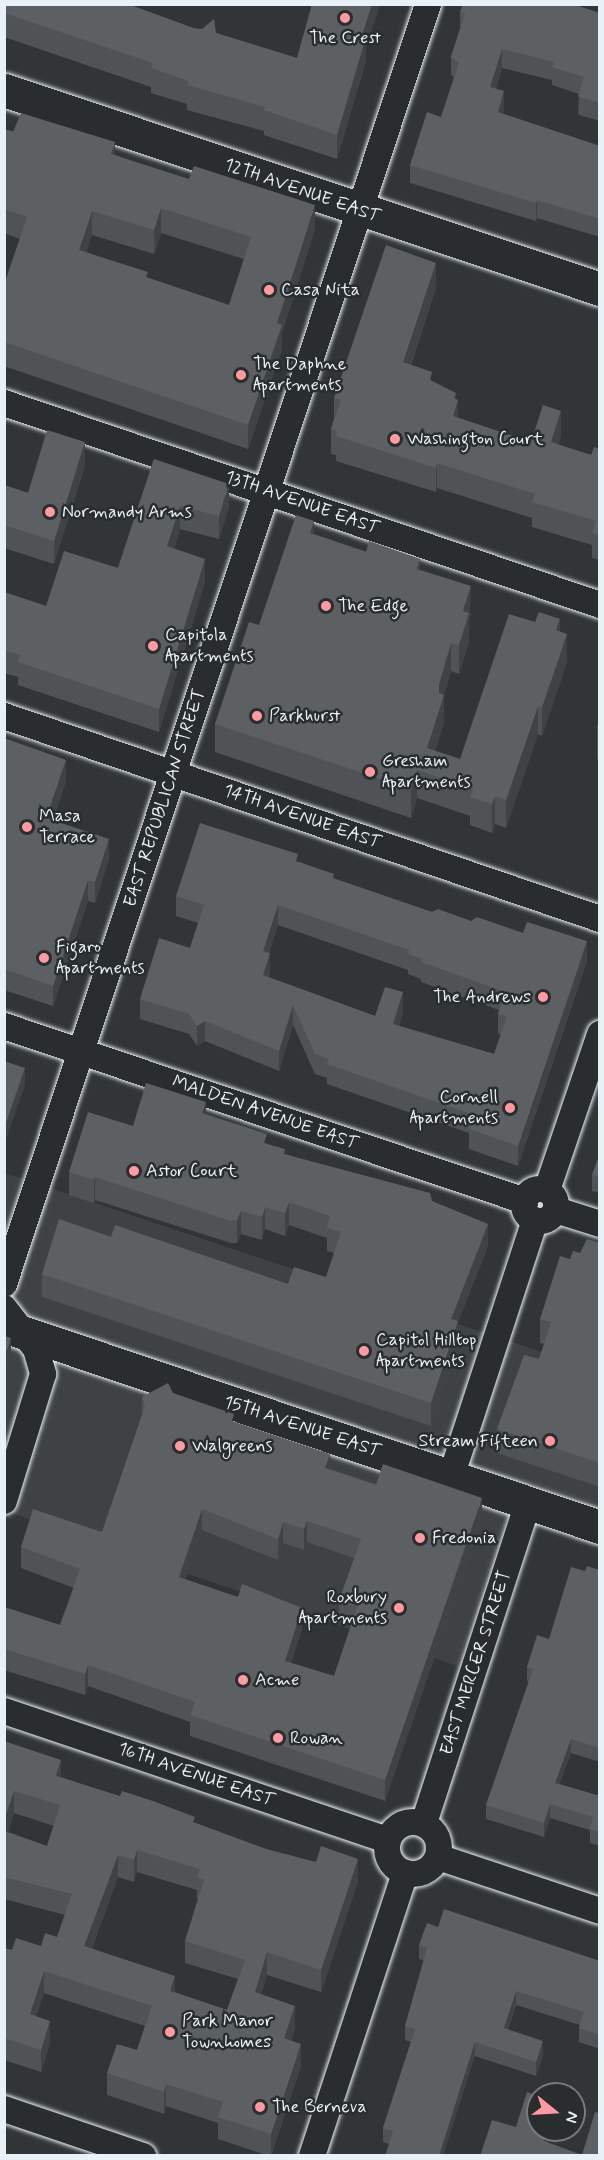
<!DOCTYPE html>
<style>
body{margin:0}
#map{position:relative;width:604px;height:2160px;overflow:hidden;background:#323536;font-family:Mynerve,sans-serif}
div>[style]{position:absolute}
.built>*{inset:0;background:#3f4244}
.roads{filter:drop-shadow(0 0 2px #e8f1f8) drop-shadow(0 0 2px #e8f1f8)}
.street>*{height:26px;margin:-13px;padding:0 13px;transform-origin:13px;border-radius:13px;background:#2a2d2e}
.street>.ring{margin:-13px;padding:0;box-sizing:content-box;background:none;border:26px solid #2a2d2e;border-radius:50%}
.secondary>*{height:33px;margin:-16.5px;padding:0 16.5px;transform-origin:16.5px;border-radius:16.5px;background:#2a2d2e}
.wall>*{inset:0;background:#4f5355}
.shaded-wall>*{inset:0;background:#404345}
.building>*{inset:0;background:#5c6063}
.dots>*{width:16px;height:16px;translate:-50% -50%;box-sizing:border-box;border:3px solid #2a2d2e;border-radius:50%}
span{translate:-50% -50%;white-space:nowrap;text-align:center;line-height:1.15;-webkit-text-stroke:5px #2a2d2e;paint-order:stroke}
.poi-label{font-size:18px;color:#e8f1f8}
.left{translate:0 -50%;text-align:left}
.right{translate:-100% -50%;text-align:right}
.street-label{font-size:18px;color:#e8f1f8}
.frame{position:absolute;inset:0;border:6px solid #e8f1f8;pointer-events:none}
.north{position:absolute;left:526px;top:2082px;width:60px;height:60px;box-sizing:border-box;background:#2a2d2e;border:2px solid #767b7f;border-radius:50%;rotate:108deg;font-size:16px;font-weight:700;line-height:24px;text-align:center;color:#e8f1f8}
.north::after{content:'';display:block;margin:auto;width:21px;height:27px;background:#ff9aa2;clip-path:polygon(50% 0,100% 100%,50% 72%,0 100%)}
</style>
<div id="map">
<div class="built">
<div style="clip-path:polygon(5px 1173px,599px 1371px,599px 1505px,519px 1479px,457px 1666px,5px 1511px)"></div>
</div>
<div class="roads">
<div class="street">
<div style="left:4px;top:403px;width:629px;rotate:18.72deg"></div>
<div style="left:4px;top:716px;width:630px;rotate:18.81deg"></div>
<div style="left:4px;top:1026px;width:550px;rotate:18.57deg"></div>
<div class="ring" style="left:524px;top:1189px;width:6px;height:6px"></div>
<div style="left:547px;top:1190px;width:165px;rotate:-71.2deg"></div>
<div style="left:556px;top:1210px;width:46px;rotate:17.7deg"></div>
<div style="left:4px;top:1284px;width:1348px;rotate:-71.67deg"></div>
<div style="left:4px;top:1308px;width:52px;rotate:52deg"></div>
<div style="left:36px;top:1349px;width:26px;rotate:74deg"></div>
<div style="left:43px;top:1374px;width:133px;rotate:107.1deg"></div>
<div style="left:451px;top:1477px;width:270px;rotate:-71.9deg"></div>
<div style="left:4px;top:1711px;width:405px;rotate:18.6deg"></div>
<div class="ring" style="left:387px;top:1822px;width:26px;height:26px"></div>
<div style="left:424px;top:1823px;width:336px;rotate:-72deg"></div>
<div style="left:438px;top:1857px;width:171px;rotate:18.4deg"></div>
<div style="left:4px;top:2109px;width:147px;rotate:18.7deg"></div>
<div style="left:312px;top:2156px;width:298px;rotate:-71.8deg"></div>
</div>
<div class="secondary">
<div style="left:4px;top:90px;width:628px;rotate:18.46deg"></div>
<div style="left:4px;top:1326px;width:629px;rotate:18.64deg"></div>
</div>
</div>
<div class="wall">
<div style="clip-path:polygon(4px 4px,135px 7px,193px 28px,216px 33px,297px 58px,312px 7px,303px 4px,380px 4px,366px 47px,366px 61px,337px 159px,264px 135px,264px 131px,187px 110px,187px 104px,151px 93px,151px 87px,4px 37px)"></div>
<div style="clip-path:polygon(460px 12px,600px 13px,600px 121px,582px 116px,578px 114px,579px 94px,552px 85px,552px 80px,502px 68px,496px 88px,504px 109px,503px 114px,600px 146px,600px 237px,537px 218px,536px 221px,410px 183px,410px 165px,441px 117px,454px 77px,451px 75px,451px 57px,460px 28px)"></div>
<div style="clip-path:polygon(evenodd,4px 129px,115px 155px,315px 229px,282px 333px,282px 349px,248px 449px,4px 366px,4px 285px,20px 239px,4px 233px,4px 129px,161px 233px,244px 259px,229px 305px,148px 278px,86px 252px,92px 235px,154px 254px,161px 233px)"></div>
<div style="clip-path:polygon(436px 288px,411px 365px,456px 399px,458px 418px,531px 442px,561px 436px,558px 445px,591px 455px,600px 449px,600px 560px,592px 558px,592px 545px,532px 527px,532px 518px,437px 488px,436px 492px,336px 461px,336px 455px,331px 454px,331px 429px,334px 419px,334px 398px)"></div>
<div style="clip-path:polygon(154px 459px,229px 507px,219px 539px,180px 529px,174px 549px,205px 582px,159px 732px,18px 685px,18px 677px,4px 673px,4px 592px,46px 606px,118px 568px)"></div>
<div style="clip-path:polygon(85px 465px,54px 564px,4px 548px,4px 485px,28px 493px)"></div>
<div style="clip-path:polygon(314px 534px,420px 570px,471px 614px,469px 619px,469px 642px,459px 674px,451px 671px,444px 695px,444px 723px,435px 751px,460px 759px,560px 631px,567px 662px,542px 736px,538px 734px,506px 828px,495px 824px,492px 833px,470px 825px,470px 816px,417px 798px,411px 818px,215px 752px,215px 724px,259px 625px)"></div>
<div style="clip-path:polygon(600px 719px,600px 760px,597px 759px,597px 727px)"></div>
<div style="clip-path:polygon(4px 738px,66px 781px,53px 820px,109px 859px,95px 903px,88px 901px,53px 1006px,4px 990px)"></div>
<div style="clip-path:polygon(evenodd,298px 862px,334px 879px,432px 912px,471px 921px,587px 961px,518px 1166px,469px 1149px,469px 1133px,327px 1084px,327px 1078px,315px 1074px,293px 1025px,279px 1071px,205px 1041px,197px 1046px,189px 1034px,140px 1019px,140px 999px,190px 948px,198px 923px,176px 916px,176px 896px,298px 862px,278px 925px,408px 970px,408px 974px,421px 979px,421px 982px,499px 1010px,498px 1014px,498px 1034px,501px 1035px,494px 1054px,399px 1026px,403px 1012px,375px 1016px,268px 977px,270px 973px,269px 953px,278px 925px)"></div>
<div style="clip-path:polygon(206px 1114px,267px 1144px,285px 1154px,432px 1201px,488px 1246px,458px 1322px,458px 1344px,431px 1426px,42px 1297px,42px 1274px,111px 1237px,288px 1284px,326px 1277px,334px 1253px,327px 1251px,327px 1238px,289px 1225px,285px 1236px,265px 1229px,262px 1240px,241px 1234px,237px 1243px,231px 1243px,95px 1200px,94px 1203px,69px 1195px,69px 1172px,133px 1126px)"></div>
<div style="clip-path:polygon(600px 1153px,600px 1193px,592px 1191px,592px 1175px)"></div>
<div style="clip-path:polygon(600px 1243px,600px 1487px,497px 1453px,497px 1429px,539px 1359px,544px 1344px,540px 1343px,540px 1319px,570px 1259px)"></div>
<div style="clip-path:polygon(evenodd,173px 1393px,234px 1422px,330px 1469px,482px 1519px,385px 1801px,190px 1736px,190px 1722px,88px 1686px,85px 1695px,4px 1670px,4px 1607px,60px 1625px,74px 1588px,21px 1568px,21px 1547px,102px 1532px,142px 1415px,142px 1397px,173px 1393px,202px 1530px,278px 1560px,283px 1543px,304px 1550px,307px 1542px,354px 1558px,339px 1601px,339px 1622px,351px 1626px,334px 1676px,291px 1663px,302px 1629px,185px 1579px,202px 1530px)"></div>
<div style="clip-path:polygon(600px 1570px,600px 1762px,571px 1753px,559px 1784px,600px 1796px,600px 1846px,590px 1843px,590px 1830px,550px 1818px,544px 1837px,486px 1819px,486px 1805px,529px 1682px,527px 1681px,527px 1667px,549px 1639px,585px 1571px)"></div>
<div style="clip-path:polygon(evenodd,4px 1741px,61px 1777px,195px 1823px,266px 1849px,358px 1881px,321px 1992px,267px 1975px,261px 1994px,295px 2028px,291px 2041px,301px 2066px,271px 2156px,269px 2156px,218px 2139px,218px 2123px,166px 2106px,164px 2114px,107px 2095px,107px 2073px,137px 2050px,145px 2026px,44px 1993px,36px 2016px,50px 2043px,41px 2072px,4px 2060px,4px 1948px,12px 1950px,41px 1946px,57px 1937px,65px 1915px,4px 1899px,4px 1741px,14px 1813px,54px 1826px,47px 1846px,8px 1832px,14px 1813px,4px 1741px,137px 1872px,197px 1890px,197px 1899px,198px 1899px,185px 1941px,185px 1963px,238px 1979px,227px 2010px,175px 1992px,92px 1948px,118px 1877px,134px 1882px,137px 1872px)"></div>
<div style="clip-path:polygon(438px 1927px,600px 1961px,600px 2049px,579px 2042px,579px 2028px,580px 2025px,516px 2005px,508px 2030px,543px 2055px,536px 2076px,475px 2056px,389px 2144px,383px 2142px,383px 2128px,411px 2042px,405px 2040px,405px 2026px,424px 1961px,419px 1959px,419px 1945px)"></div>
</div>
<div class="shaded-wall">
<div style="clip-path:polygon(372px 4px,380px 4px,366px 47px,366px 61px,337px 159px,337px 135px,362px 35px)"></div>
<div style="clip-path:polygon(502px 49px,502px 68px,490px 105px,490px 87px)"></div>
<div style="clip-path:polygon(504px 91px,504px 109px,498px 130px,498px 112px)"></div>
<div style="clip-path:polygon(115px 142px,115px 166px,111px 154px)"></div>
<div style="clip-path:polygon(537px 200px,537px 218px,536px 221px,536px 203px)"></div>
<div style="clip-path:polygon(315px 205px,315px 229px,282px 333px,282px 349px,248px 449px,248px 425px,277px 323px)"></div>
<div style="clip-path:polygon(161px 208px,161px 233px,154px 254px,154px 230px)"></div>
<div style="clip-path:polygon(92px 211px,92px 235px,79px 274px,79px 250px)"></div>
<div style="clip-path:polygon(436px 263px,436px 288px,403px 387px,403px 362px)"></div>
<div style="clip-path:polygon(456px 393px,456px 406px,458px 400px,458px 425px,453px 416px,454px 398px)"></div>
<div style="clip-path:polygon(561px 411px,561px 436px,551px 467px,551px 442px)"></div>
<div style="clip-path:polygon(6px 430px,6px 453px,4px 459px,4px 436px)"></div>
<div style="clip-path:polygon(85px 442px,85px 465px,54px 564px,54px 541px)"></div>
<div style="clip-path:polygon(437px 463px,437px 488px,436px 492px,436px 468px)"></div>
<div style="clip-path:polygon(229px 484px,229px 507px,219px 539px,219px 516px)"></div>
<div style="clip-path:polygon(180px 506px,180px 529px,167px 569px,167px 546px)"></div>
<div style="clip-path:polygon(314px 521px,314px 549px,310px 533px)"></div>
<div style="clip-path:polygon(205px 559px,205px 582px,159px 732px,159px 709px)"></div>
<div style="clip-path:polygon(420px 559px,420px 587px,417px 569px)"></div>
<div style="clip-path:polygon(471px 586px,469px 642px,459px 674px,459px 645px,463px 611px)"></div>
<div style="clip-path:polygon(560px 619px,560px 648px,556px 630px)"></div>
<div style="clip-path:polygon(567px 634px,567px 662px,542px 736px,542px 707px)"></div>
<div style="clip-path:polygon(451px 643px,451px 671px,444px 695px,444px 723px,428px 774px,427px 748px,439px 684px)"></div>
<div style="clip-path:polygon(538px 706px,538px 734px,506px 828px,506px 800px)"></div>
<div style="clip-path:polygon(66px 760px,66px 781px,46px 838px,46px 818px)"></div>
<div style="clip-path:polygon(417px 770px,417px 798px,411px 818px,411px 789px)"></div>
<div style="clip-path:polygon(495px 796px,495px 824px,492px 833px,492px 804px)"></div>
<div style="clip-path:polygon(109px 839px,109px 859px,95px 903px,95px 882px)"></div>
<div style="clip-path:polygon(88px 880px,88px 901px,53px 1006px,53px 986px)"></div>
<div style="clip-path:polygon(278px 905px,278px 925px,263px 971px,263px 951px)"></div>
<div style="clip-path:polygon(587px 941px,587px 961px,518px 1166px,518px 1146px)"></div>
<div style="clip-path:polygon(270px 953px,270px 973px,263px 995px,263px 975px)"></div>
<div style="clip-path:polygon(403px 992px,403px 1012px,393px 1044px,393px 1024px)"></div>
<div style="clip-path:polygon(293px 1005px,293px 1025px,279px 1071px,279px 1051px)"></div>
<div style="clip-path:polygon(205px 1021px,205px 1041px,197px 1046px,197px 1026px)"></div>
<div style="clip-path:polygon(25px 1068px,25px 1085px,4px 1145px,4px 1129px)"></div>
<div style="clip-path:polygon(206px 1102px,206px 1125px,202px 1113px)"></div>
<div style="clip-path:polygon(95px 1177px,95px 1200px,94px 1203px,94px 1180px)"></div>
<div style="clip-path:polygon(289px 1202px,289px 1225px,285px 1236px,285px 1213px)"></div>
<div style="clip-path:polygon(265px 1207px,265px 1229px,262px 1240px,262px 1217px)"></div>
<div style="clip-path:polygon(241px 1211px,241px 1234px,237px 1243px,237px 1220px)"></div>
<div style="clip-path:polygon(488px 1224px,488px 1246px,458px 1322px,458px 1344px,431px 1426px,431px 1403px,451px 1319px)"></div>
<div style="clip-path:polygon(11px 1338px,11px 1359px,4px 1379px,4px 1358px)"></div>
<div style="clip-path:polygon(330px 1454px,330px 1476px,325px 1468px)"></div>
<div style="clip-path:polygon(482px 1498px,482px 1519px,385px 1801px,385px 1780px)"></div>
<div style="clip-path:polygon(202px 1509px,202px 1530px,179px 1598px,179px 1577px)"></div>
<div style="clip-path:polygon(307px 1521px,307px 1542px,304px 1550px,304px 1529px)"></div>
<div style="clip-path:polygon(283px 1522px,283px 1543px,278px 1560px,278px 1539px)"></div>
<div style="clip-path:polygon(302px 1608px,302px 1629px,285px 1682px,285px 1661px)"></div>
<div style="clip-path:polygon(88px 1665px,88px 1686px,85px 1695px,85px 1674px)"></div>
<div style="clip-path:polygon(571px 1739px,571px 1753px,555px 1797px,555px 1783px)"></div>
<div style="clip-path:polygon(61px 1760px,61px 1782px,56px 1776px)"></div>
<div style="clip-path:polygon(14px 1791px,14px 1813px,4px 1842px,4px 1820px)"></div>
<div style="clip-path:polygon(550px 1804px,550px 1818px,544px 1837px,544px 1823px)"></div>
<div style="clip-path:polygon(137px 1850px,137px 1872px,134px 1882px,134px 1860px)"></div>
<div style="clip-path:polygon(118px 1855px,118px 1877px,84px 1968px,84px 1946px)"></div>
<div style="clip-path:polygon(358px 1859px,358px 1881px,321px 1992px,321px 1970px)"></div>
<div style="clip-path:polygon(267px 1952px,267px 1975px,255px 2014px,255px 1992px)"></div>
<div style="clip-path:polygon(44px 1971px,44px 1993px,30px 2036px,30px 2014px)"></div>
<div style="clip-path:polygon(175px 1976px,175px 1998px,170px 1991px)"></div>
<div style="clip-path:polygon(516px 1991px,516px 2005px,504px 2042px,504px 2028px)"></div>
<div style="clip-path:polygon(295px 2006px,295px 2028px,284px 2060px,284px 2038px)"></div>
<div style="clip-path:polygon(50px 2021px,50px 2043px,41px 2072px,41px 2050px)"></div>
<div style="clip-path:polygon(543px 2041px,543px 2055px,536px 2076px,536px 2062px)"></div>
<div style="clip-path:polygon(475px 2042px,475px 2056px,443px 2156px,439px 2156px)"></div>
<div style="clip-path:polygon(301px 2044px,301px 2066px,271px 2156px,271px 2134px)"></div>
<div style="clip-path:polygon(166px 2084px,166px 2106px,164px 2114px,164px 2092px)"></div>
<div style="clip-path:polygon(548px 2130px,552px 2130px,544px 2154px,544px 2141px)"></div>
</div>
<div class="building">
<div style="clip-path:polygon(4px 4px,128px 4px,193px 28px,202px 29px,214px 19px,216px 33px,297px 58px,312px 4px,372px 4px,362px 35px,366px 37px,337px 135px,264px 110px,265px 107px,187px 85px,189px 81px,151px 68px,153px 63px,4px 13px)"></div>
<div style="clip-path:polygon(463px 4px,572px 4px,600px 13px,600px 103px,582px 98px,578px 96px,584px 77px,552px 67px,554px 62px,502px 49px,490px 87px,504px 91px,498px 112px,600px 146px,600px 219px,537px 200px,536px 203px,410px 165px,427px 112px,441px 117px,459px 63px,451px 57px,465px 14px,460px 12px)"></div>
<div style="clip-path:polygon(evenodd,21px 113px,115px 142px,111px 154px,189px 179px,194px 166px,315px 205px,277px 323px,282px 325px,248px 425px,4px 342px,4px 285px,27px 217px,4px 209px,4px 129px,13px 132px,21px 113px,161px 208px,251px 237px,229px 305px,146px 277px,148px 272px,79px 250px,92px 211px,154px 230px,161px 208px)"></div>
<div style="clip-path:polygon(386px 245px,436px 263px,403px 362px,432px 372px,430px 380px,456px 393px,454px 398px,458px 400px,453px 416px,531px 442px,543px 405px,561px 411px,551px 442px,591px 455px,594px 447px,600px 449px,600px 535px,592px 533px,596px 521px,532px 502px,535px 494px,437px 463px,436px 468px,336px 436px,337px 431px,331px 429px,341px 400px,334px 398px)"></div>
<div style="clip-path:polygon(47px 430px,85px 442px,54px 541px,4px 525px,4px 485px,28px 493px)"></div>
<div style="clip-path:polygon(154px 459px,229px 484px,219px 516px,180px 506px,167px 546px,205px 559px,159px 709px,18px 662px,20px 655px,4px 650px,4px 592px,46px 606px,64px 551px,118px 568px)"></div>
<div style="clip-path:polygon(296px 515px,314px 521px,310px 533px,366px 552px,369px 541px,420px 559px,417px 569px,471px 586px,463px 611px,469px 613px,459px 645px,451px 643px,439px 684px,439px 693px,444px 695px,427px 748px,460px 759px,509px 614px,535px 622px,539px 612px,560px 619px,556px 630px,567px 634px,542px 707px,538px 706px,506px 800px,495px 796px,492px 804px,470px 797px,473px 789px,417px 770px,411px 789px,215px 724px,249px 622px,259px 625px)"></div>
<div style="clip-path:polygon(600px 719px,600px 728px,597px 727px)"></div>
<div style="clip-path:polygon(4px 738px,66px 760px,46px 818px,109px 839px,95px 882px,88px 880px,53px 986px,4px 969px)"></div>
<div style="clip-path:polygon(evenodd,200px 823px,298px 854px,296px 861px,334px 874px,333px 878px,432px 912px,438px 909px,471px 921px,477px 917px,523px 933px,527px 922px,587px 941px,518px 1146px,469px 1129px,474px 1115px,327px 1064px,329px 1059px,315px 1054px,293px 1005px,279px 1051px,205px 1021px,197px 1026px,189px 1014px,140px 999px,159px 938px,190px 948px,204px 905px,176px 896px,200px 823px,278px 905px,409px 950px,408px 954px,422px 959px,421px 962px,505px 992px,498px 1014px,507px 1016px,494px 1054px,393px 1024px,403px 992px,385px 987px,375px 1016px,263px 975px,270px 953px,263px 951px,278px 905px)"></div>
<div style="clip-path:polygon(4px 1061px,25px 1068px,4px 1129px)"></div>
<div style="clip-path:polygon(146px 1083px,206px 1102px,202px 1113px,267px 1134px,264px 1143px,285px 1149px,284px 1154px,430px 1193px,432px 1201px,488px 1224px,451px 1319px,458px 1321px,431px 1403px,42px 1274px,59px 1219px,111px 1237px,115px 1225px,288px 1284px,294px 1267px,326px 1277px,341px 1232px,327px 1228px,330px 1216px,289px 1202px,285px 1213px,265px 1207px,262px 1217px,241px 1211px,237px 1220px,231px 1221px,95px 1177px,94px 1180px,69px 1172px,88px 1112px,133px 1126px)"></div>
<div style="clip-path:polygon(600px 1153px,600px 1177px,592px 1175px)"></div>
<div style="clip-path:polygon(587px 1239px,600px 1243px,600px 1463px,497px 1429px,524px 1355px,539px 1359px,551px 1322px,540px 1319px,560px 1256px,570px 1259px,573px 1251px,580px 1253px)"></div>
<div style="clip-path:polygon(4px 1336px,11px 1338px,4px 1358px)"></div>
<div style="clip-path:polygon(evenodd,168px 1383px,173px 1393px,234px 1414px,232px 1421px,330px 1454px,325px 1468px,376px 1485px,383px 1464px,482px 1498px,385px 1780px,190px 1715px,195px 1702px,88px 1665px,85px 1674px,4px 1649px,4px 1607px,60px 1625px,80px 1569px,21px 1547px,33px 1509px,102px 1532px,145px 1406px,142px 1397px,168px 1383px,202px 1509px,278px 1539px,283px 1522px,304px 1529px,307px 1521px,361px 1539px,339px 1601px,357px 1607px,334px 1676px,285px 1661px,302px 1608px,242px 1584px,238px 1597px,179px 1577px,202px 1509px)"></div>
<div style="clip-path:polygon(587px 1566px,600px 1570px,600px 1748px,571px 1739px,555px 1783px,600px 1796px,600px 1832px,590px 1829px,593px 1817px,550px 1804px,544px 1823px,486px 1805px,533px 1669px,527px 1667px,537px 1635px,549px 1639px,571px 1567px,585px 1571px)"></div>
<div style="clip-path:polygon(evenodd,4px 1741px,61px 1760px,56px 1776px,120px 1796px,122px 1791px,153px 1801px,195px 1817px,193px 1822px,266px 1849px,316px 1862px,321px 1846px,358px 1859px,321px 1970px,267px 1952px,255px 1992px,295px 2006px,284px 2038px,301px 2044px,271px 2134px,218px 2117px,223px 2102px,166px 2084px,164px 2092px,107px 2073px,117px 2044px,137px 2050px,152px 2006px,44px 1971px,30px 2014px,50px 2021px,41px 2050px,4px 2038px,4px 1948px,12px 1950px,16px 1938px,41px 1946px,45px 1933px,57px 1937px,72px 1894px,4px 1877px,4px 1831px,47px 1846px,60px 1805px,14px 1791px,4px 1820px,4px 1741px,137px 1850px,200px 1869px,197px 1877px,204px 1880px,185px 1941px,245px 1960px,227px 2010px,170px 1991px,175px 1976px,84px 1946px,118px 1855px,134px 1860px,137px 1850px)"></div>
<div style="clip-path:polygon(444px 1909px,600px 1961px,600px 2035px,579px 2028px,584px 2012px,516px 1991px,504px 2028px,543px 2041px,536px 2062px,475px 2042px,439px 2156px,385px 2156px,393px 2131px,383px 2128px,415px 2029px,405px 2026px,427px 1948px,419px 1945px,427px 1923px,438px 1927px)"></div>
<div style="clip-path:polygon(527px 2092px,538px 2096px,538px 2130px,548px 2130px,544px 2141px,582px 2155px,595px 2112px,600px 2113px,600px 2156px,480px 2156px,492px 2120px,516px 2127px)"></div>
</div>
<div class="dots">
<div style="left:345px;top:18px;background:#ff9aa2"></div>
<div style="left:269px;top:290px;background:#ff9aa2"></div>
<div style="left:241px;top:375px;background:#ff9aa2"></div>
<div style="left:395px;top:439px;background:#ff9aa2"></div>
<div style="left:50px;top:512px;background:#ff9aa2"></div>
<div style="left:326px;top:606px;background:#ff9aa2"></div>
<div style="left:153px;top:646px;background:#ff9aa2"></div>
<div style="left:257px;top:716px;background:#ff9aa2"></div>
<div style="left:370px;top:772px;background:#ff9aa2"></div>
<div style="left:27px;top:827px;background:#ff9aa2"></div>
<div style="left:44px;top:958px;background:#ff9aa2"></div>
<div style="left:543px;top:997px;background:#ff9aa2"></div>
<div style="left:510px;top:1108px;background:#ff9aa2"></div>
<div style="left:134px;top:1171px;background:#ff9aa2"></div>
<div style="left:364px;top:1351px;background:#ff9aa2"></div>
<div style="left:550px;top:1441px;background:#ff9aa2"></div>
<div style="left:180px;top:1446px;background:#ff9aa2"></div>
<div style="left:420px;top:1538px;background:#ff9aa2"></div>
<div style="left:399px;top:1608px;background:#ff9aa2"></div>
<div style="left:243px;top:1680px;background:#ff9aa2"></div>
<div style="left:278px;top:1738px;background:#ff9aa2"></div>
<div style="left:170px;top:2032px;background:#ff9aa2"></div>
<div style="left:260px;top:2107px;background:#ff9aa2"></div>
</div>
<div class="poi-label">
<span style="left:345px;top:38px">The Crest</span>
<span class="left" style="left:281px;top:290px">Casa Nita</span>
<span class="left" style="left:253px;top:375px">The Daphne<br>Apartments</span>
<span class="left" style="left:407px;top:439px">Washington Court</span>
<span class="left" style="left:62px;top:512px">Normandy Arms</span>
<span class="left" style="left:338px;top:606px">The Edge</span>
<span class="left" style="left:165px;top:646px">Capitola<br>Apartments</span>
<span class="left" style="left:269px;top:716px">Parkhurst</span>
<span class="left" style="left:382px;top:772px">Gresham<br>Apartments</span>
<span class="left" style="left:39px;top:827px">Masa<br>Terrace</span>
<span class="left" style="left:56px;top:958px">Figaro<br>Apartments</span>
<span class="right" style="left:531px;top:997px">The Andrews</span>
<span class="right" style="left:498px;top:1108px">Cornell<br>Apartments</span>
<span class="left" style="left:146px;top:1171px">Astor Court</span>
<span class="left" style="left:376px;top:1351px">Capitol Hilltop<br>Apartments</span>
<span class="right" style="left:538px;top:1441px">Stream Fifteen</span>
<span class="left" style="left:192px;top:1446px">Walgreens</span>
<span class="left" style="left:432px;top:1538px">Fredonia</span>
<span class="right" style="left:387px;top:1608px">Roxbury<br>Apartments</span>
<span class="left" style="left:255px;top:1680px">Acme</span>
<span class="left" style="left:290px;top:1738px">Rowan</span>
<span class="left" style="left:182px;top:2032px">Park Manor<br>Townhomes</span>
<span class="left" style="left:272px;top:2107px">The Berneva</span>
</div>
<div class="street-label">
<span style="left:302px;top:191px;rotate:19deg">12TH AVENUE EAST</span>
<span style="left:302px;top:503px;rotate:19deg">13TH AVENUE EAST</span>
<span style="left:165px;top:798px;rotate:-72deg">EAST REPUBLICAN STREET</span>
<span style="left:302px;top:817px;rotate:19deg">14TH AVENUE EAST</span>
<span style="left:265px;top:1113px;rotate:19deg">MALDEN AVENUE EAST</span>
<span style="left:302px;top:1427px;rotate:18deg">15TH AVENUE EAST</span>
<span style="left:476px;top:1663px;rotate:-72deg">EAST MERCER STREET</span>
<span style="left:196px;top:1775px;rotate:19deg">16TH AVENUE EAST</span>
</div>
<div class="frame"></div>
<div class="north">N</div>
</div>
